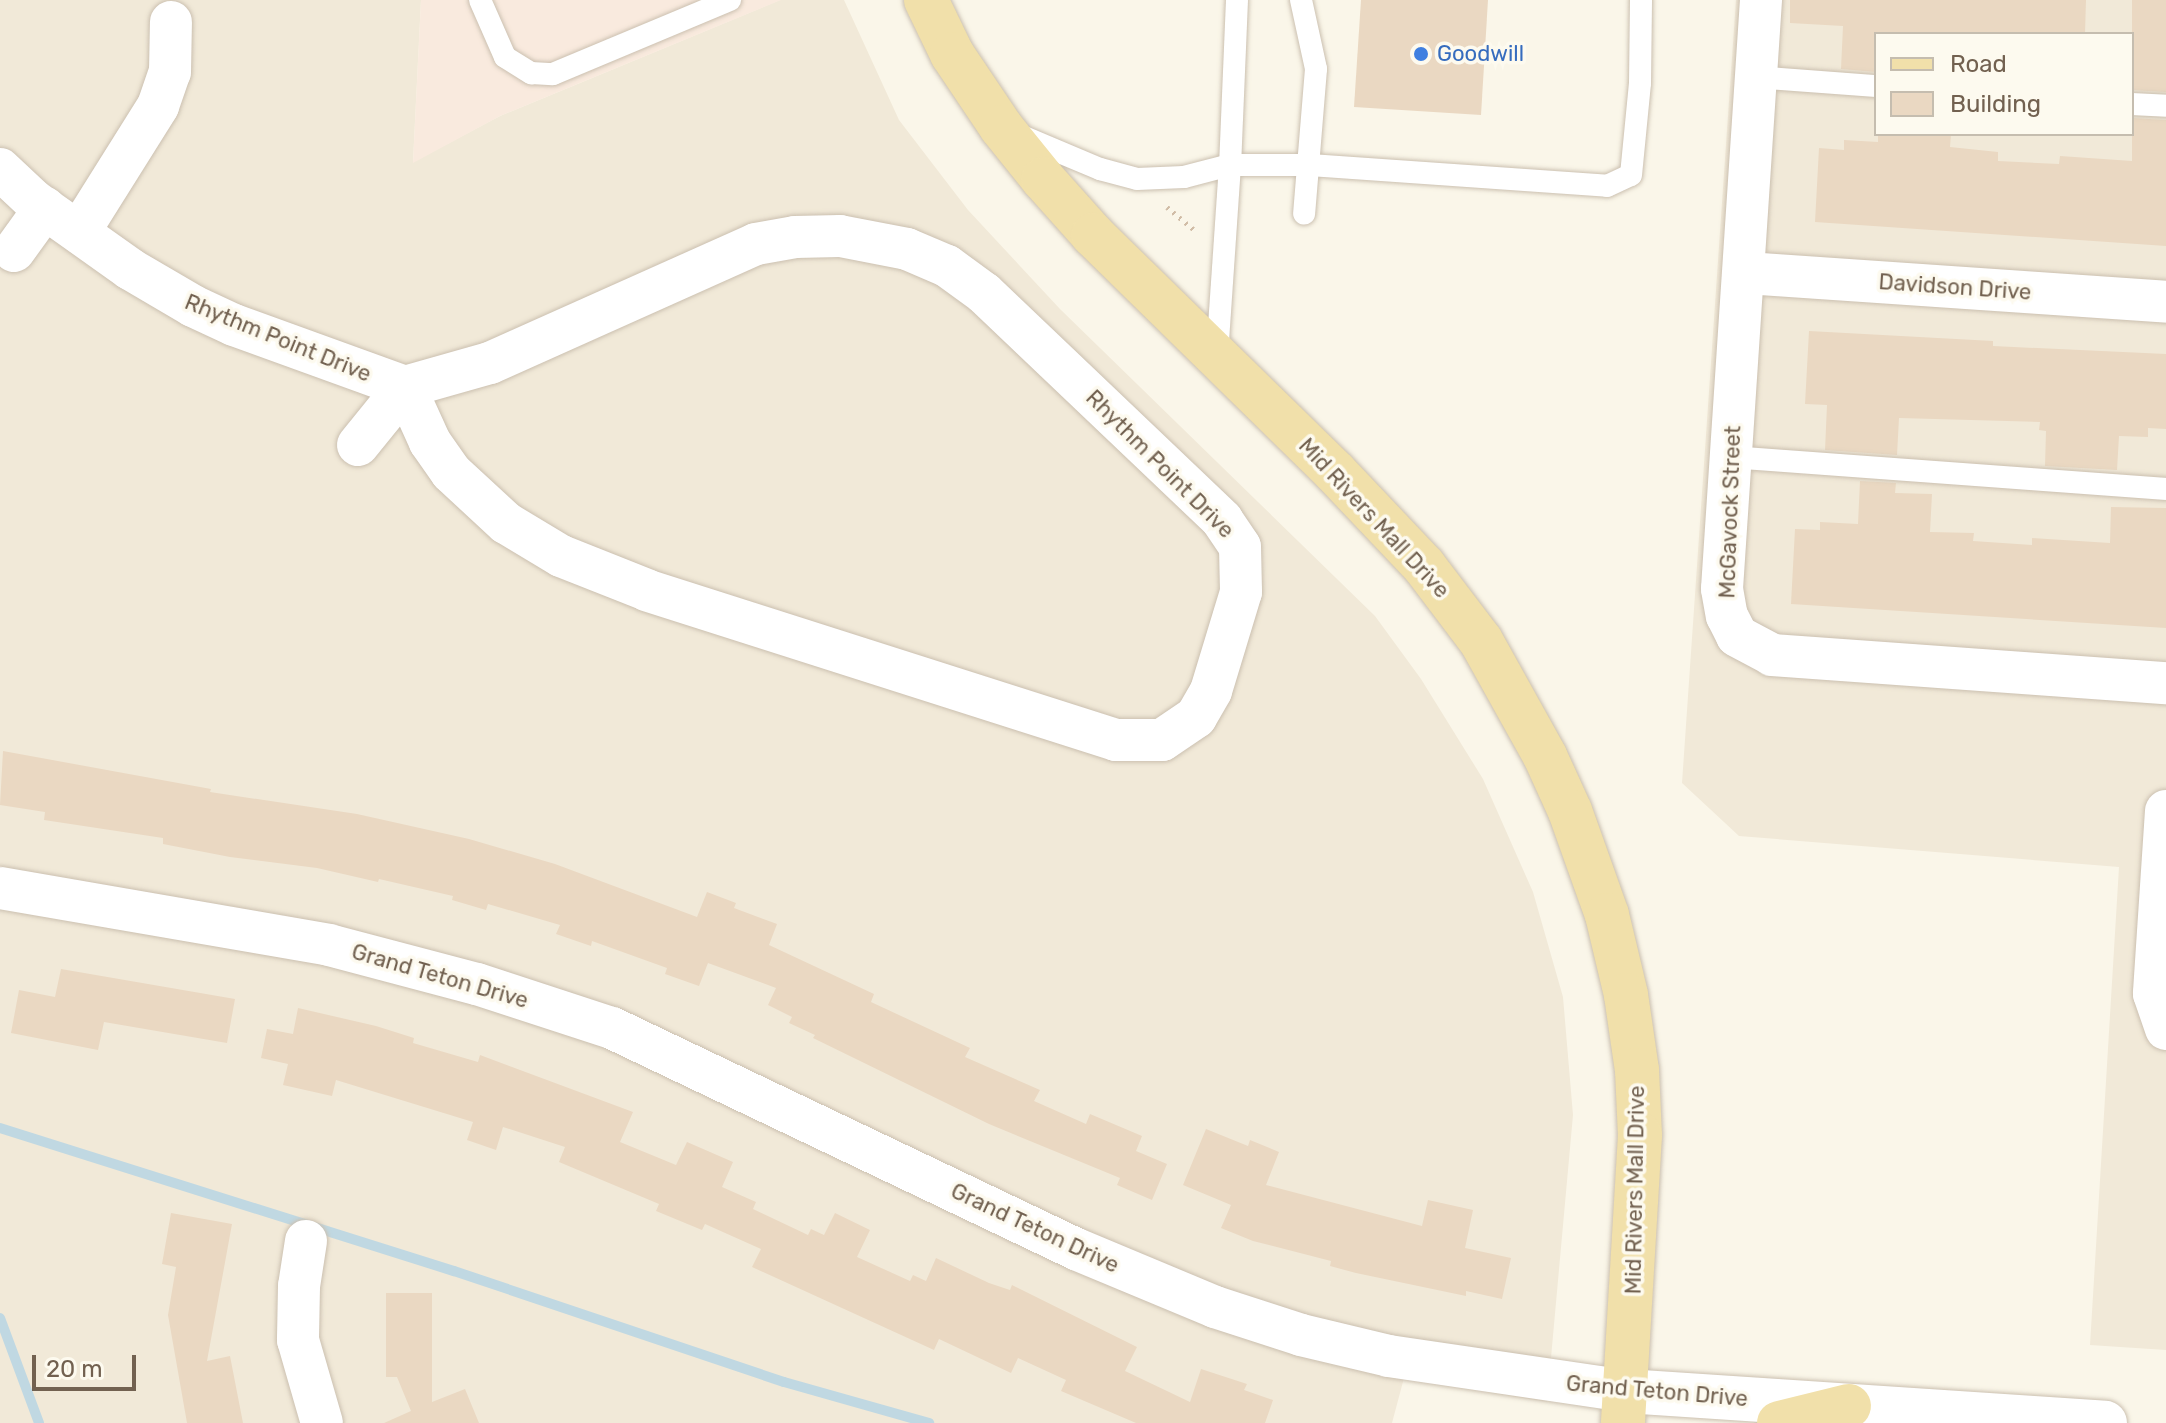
<!DOCTYPE html>
<style>
body{margin:0}
#map{position:relative;width:2166px;height:1423px;overflow:hidden;background:#faf6e9;font-family:Rubik,sans-serif}
div>[style]{position:absolute}
.residential>*{inset:0;background:#f1e9d8}
.commercial>*{inset:0;background:#f9eade}
.stream>*{height:10px;margin:-5px;padding:0 5px;transform-origin:5px;border-radius:5px;background:#c0d8e2}
.building>*{inset:0;background:#ead8c2}
.path>*{height:5px;margin-top:-2.5px;transform-origin:0;background:repeating-linear-gradient(90deg,#d1bda7 0 2px,transparent 0 8px)}
.roads{filter:drop-shadow(0 0 2px #cbc0b0) drop-shadow(0 0 2px #cbc0b0)}
.lane>*{height:22px;margin:-11px;padding:0 11px;transform-origin:11px;border-radius:11px;background:#fff}
.street>*{height:42px;margin:-21px;padding:0 21px;transform-origin:21px;border-radius:21px;background:#fff}
.secondary>*{height:44px;margin:-22px;padding:0 22px;transform-origin:22px;border-radius:22px;background:#fff}
.primary>*{height:44px;margin:-22px;padding:0 22px;transform-origin:22px;border-radius:22px;background:#f1e0aa}
.dots>*{width:22px;height:22px;translate:-50% -50%;box-sizing:border-box;border:4px solid #fdfaef;border-radius:50%}
span{translate:-50% -50%;white-space:nowrap;text-align:center;line-height:1.15;-webkit-text-stroke:7px #fdfaef;paint-order:stroke}
.shop-label{font-size:22px;color:#366cbe}
.left{translate:0 -50%;text-align:left}
.street-label{font-size:22px;color:#726150}
.legend{position:absolute;left:1874px;top:32px;width:260px;height:104px;box-sizing:border-box;background:#fdfaef;border:2px solid #c5bdaf;margin:0;padding:10px 14px;list-style:none;font-size:24px;color:#726150}
.legend li{display:flex;align-items:center;gap:16px;height:40px}
.legend b{width:40px;border:2px solid #c5bdaf}
.scale{position:absolute;left:32px;top:1355px;width:104px;height:36px;box-sizing:border-box;border:4px solid #726150;border-top:0;padding-left:10px;font-size:24px;line-height:28px;white-space:nowrap;color:#726150;-webkit-text-stroke:6px #fdfaef;paint-order:stroke}
</style>
<div id="map">
<div class="residential">
<div style="clip-path:polygon(0 0,421px 0,413px 162px,500px 116px,780px 0,844px 0,899px 120px,968px 210px,1060px 309px,1375px 616px,1421px 679px,1483px 779px,1533px 892px,1563px 997px,1573px 1115px,1547px 1402px,1404px 1378px,1392px 1423px,0 1423px)"></div>
<div style="clip-path:polygon(evenodd,1736px 0,2166px 0,2166px 1350px,2090px 1345px,2119px 867px,1739px 836px,1682px 783px,1736px 0,1876px 34px,2132px 34px,2132px 134px,1876px 134px,1876px 34px)"></div>
</div>
<div class="commercial">
<div style="clip-path:polygon(421px 0,781px 0,500px 116px,413px 163px)"></div>
</div>
<div class="stream">
<div style="left:0;top:1128px;width:476px;rotate:17.5deg"></div>
<div style="left:454px;top:1271px;width:348px;rotate:18.6deg"></div>
<div style="left:784px;top:1382px;width:151px;rotate:15.8deg"></div>
<div style="left:0;top:1318px;width:112px;rotate:69.6deg"></div>
</div>
<div class="building">
<div style="clip-path:polygon(1361px 0,1488px 0,1481px 115px,1354px 107px)"></div>
<div style="clip-path:polygon(1790px 0,2086px 0,2085px 34px,1876px 34px,1876px 72px,1841px 69px,1843px 26px,1790px 23px)"></div>
<div style="clip-path:polygon(2132px 0,2166px 0,2166px 92px,2132px 90px)"></div>
<div style="clip-path:polygon(2132px 118px,2166px 120px,2166px 246px,1815px 222px,1819px 148px,1844px 150px,1844px 140px,1878px 142px,1878px 134px,1951px 134px,1950px 147px,1998px 152px,1998px 161px,2059px 164px,2060px 156px,2132px 161px)"></div>
<div style="clip-path:polygon(1809px 331px,1993px 341px,1993px 346px,2166px 354px,2166px 429px,2148px 428px,2148px 437px,2119px 436px,2117px 470px,2045px 466px,2046px 431px,2039px 430px,2040px 422px,1899px 418px,1897px 455px,1825px 450px,1827px 405px,1805px 404px)"></div>
<div style="clip-path:polygon(1860px 481px,1896px 483px,1895px 493px,1932px 494px,1930px 532px,1974px 533px,1973px 541px,2032px 545px,2032px 538px,2110px 543px,2111px 507px,2166px 508px,2166px 628px,1791px 604px,1795px 529px,1820px 530px,1820px 522px,1858px 524px)"></div>
<div style="clip-path:polygon(3px 751px,211px 789px,210px 792px,357px 814px,469px 839px,555px 864px,697px 917px,707px 892px,736px 903px,734px 908px,777px 924px,769px 945px,874px 994px,871px 1002px,970px 1048px,965px 1057px,1040px 1090px,1034px 1101px,1086px 1124px,1090px 1114px,1142px 1136px,1136px 1151px,1167px 1164px,1152px 1200px,1117px 1185px,1120px 1178px,989px 1124px,813px 1038px,815px 1035px,789px 1023px,792px 1017px,768px 1005px,776px 988px,708px 963px,699px 986px,665px 974px,667px 968px,592px 941px,591px 946px,556px 934px,560px 925px,488px 904px,486px 910px,452px 900px,453px 896px,379px 879px,378px 882px,317px 868px,230px 857px,163px 844px,163px 838px,44px 820px,45px 812px,0 805px)"></div>
<div style="clip-path:polygon(61px 969px,235px 999px,227px 1043px,104px 1022px,98px 1050px,11px 1033px,19px 990px,55px 997px)"></div>
<div style="clip-path:polygon(298px 1008px,376px 1026px,414px 1038px,413px 1043px,478px 1062px,480px 1055px,633px 1112px,620px 1142px,676px 1165px,687px 1142px,733px 1162px,722px 1187px,756px 1202px,753px 1209px,808px 1235px,811px 1229px,824px 1235px,835px 1213px,870px 1230px,857px 1257px,910px 1281px,913px 1275px,926px 1281px,936px 1258px,989px 1283px,1010px 1290px,1012px 1285px,1137px 1347px,1125px 1371px,1190px 1402px,1201px 1369px,1247px 1384px,1244px 1390px,1273px 1400px,1265px 1423px,1136px 1423px,1061px 1391px,1066px 1380px,1018px 1358px,1011px 1373px,939px 1339px,934px 1350px,752px 1267px,761px 1249px,705px 1224px,702px 1230px,656px 1211px,659px 1204px,559px 1162px,565px 1147px,503px 1127px,496px 1150px,467px 1140px,473px 1122px,336px 1080px,332px 1096px,283px 1085px,288px 1064px,261px 1058px,267px 1029px,293px 1034px)"></div>
<div style="clip-path:polygon(1206px 1129px,1248px 1146px,1250px 1140px,1279px 1152px,1266px 1185px,1422px 1226px,1428px 1200px,1473px 1210px,1465px 1248px,1511px 1258px,1502px 1299px,1466px 1291px,1466px 1296px,1356px 1273px,1330px 1266px,1331px 1261px,1253px 1241px,1221px 1228px,1231px 1205px,1183px 1185px)"></div>
<div style="clip-path:polygon(171px 1213px,232px 1224px,207px 1361px,230px 1356px,243px 1423px,187px 1423px,168px 1315px,176px 1267px,162px 1264px)"></div>
<div style="clip-path:polygon(386px 1293px,432px 1293px,432px 1402px,465px 1389px,479px 1423px,384px 1423px,411px 1411px,397px 1377px,386px 1377px)"></div>
</div>
<div class="path">
<div style="left:1167px;top:207px;width:38px;rotate:40deg"></div>
</div>
<div class="roads">
<div class="lane">
<div style="left:480px;top:0;width:62px;rotate:66.3deg"></div>
<div style="left:505px;top:57px;width:31px;rotate:32deg"></div>
<div style="left:531px;top:73px;width:22px;rotate:3deg"></div>
<div style="left:553px;top:74px;width:192px;rotate:-22.7deg"></div>
<div style="left:1237px;top:0;width:165px;rotate:92.4deg"></div>
<div style="left:1230px;top:165px;width:80px"></div>
<div style="left:1310px;top:165px;width:298px;rotate:4deg"></div>
<div style="left:1607px;top:186px;width:26px;rotate:-25deg"></div>
<div style="left:1631px;top:175px;width:92px;rotate:-84.4deg"></div>
<div style="left:1640px;top:83px;width:83px;rotate:-89.3deg"></div>
<div style="left:1301px;top:0;width:71px;rotate:77.7deg"></div>
<div style="left:1316px;top:69px;width:145px;rotate:94.7deg"></div>
<div style="left:1755px;top:77px;width:121px;rotate:4.3deg"></div>
<div style="left:2132px;top:104px;width:34px;rotate:3deg"></div>
<div style="left:1019px;top:135px;width:88px;rotate:22.8deg"></div>
<div style="left:1100px;top:169px;width:38px;rotate:15deg"></div>
<div style="left:1137px;top:179px;width:47px;rotate:-2.4deg"></div>
<div style="left:1184px;top:177px;width:48px;rotate:-14.6deg"></div>
<div style="left:1230px;top:165px;width:192px;rotate:93.9deg"></div>
<div style="left:1731px;top:457px;width:436px;rotate:4.2deg"></div>
</div>
<div class="street">
<div style="left:1761px;top:0;width:590px;rotate:93.79deg"></div>
<div style="left:1722px;top:589px;width:27px;rotate:80deg"></div>
<div style="left:1727px;top:616px;width:22px;rotate:63deg"></div>
<div style="left:1737px;top:636px;width:40px;rotate:28deg"></div>
<div style="left:1772px;top:655px;width:395px;rotate:4.1deg"></div>
<div style="left:0;top:169px;width:45px;rotate:43.2deg"></div>
<div style="left:33px;top:200px;width:119px;rotate:35.4deg"></div>
<div style="left:130px;top:269px;width:73px;rotate:30.4deg"></div>
<div style="left:193px;top:306px;width:45px;rotate:24.9deg"></div>
<div style="left:234px;top:325px;width:182px;rotate:19.9deg"></div>
<div style="left:405px;top:387px;width:88px;rotate:-15.8deg"></div>
<div style="left:490px;top:363px;width:291px;rotate:-24.1deg"></div>
<div style="left:756px;top:244px;width:40px;rotate:-10deg"></div>
<div style="left:795px;top:237px;width:45px;rotate:-1.3deg"></div>
<div style="left:840px;top:236px;width:68px;rotate:11deg"></div>
<div style="left:907px;top:249px;width:43px;rotate:23deg"></div>
<div style="left:947px;top:266px;width:46px;rotate:36.1deg"></div>
<div style="left:984px;top:293px;width:329px;rotate:43.6deg"></div>
<div style="left:1222px;top:520px;width:32px;rotate:56deg"></div>
<div style="left:1240px;top:547px;width:45px;rotate:88.7deg"></div>
<div style="left:1241px;top:592px;width:103px;rotate:106.9deg"></div>
<div style="left:1211px;top:691px;width:30px;rotate:120deg"></div>
<div style="left:1196px;top:717px;width:41px;rotate:145.9deg"></div>
<div style="left:1162px;top:740px;width:46px;rotate:180deg"></div>
<div style="left:1116px;top:740px;width:492px;rotate:-162.3deg"></div>
<div style="left:647px;top:590px;width:92px;rotate:-158.4deg"></div>
<div style="left:561px;top:556px;width:64px;rotate:-149deg"></div>
<div style="left:506px;top:523px;width:75px;rotate:-137.2deg"></div>
<div style="left:451px;top:472px;width:37px;rotate:-125deg"></div>
<div style="left:430px;top:442px;width:60px;rotate:-114.4deg"></div>
<div style="left:79px;top:232px;width:149px;rotate:-57.9deg"></div>
<div style="left:158px;top:106px;width:36px;rotate:-71deg"></div>
<div style="left:170px;top:72px;width:50px;rotate:-88.9deg"></div>
<div style="left:14px;top:251px;width:53px;rotate:-54.2deg"></div>
<div style="left:1745px;top:273px;width:422px;rotate:3.9deg"></div>
<div style="left:358px;top:445px;width:75px;rotate:-51deg"></div>
<div style="left:2166px;top:811px;width:183px;rotate:93.8deg"></div>
<div style="left:2154px;top:994px;width:37px;rotate:71deg"></div>
<div style="left:0;top:888px;width:334px;rotate:9.8deg"></div>
<div style="left:329px;top:945px;width:153px;rotate:14.8deg"></div>
<div style="left:477px;top:984px;width:142px;rotate:18.1deg"></div>
<div style="left:612px;top:1028px;width:514px;rotate:25.47deg"></div>
<div style="left:1076px;top:1249px;width:151px;rotate:22.6deg"></div>
<div style="left:1215px;top:1307px;width:90px;rotate:18deg"></div>
<div style="left:1301px;top:1335px;width:90px;rotate:13.4deg"></div>
<div style="left:1389px;top:1356px;width:240px;rotate:8.4deg"></div>
<div style="left:306px;top:1241px;width:46px;rotate:98.8deg"></div>
<div style="left:299px;top:1286px;width:54px;rotate:91.1deg"></div>
<div style="left:298px;top:1340px;width:86px;rotate:73.9deg"></div>
</div>
<div class="secondary">
<div style="left:1626px;top:1391px;width:480px;rotate:3.8deg"></div>
</div>
<div class="primary">
<div style="left:926px;top:0;width:60px;rotate:64.3deg"></div>
<div style="left:952px;top:54px;width:88px;rotate:56.1deg"></div>
<div style="left:1001px;top:127px;width:67px;rotate:51.1deg"></div>
<div style="left:1043px;top:179px;width:75px;rotate:48.2deg"></div>
<div style="left:1093px;top:235px;width:337px;rotate:44.4deg"></div>
<div style="left:1334px;top:471px;width:131px;rotate:46.5deg"></div>
<div style="left:1424px;top:566px;width:94px;rotate:52.8deg"></div>
<div style="left:1481px;top:641px;width:132px;rotate:60.9deg"></div>
<div style="left:1545px;top:756px;width:60px;rotate:65.6deg"></div>
<div style="left:1570px;top:811px;width:110px;rotate:70.4deg"></div>
<div style="left:1607px;top:915px;width:82px;rotate:76.6deg"></div>
<div style="left:1626px;top:995px;width:76px;rotate:81.7deg"></div>
<div style="left:1637px;top:1070px;width:65px;rotate:87.4deg"></div>
<div style="left:1640px;top:1135px;width:289px;rotate:93.4deg"></div>
<div style="left:1779px;top:1423px;width:72px;rotate:-13.7deg"></div>
</div>
</div>
<div class="dots">
<div style="left:1421px;top:54px;background:#3f7fe0"></div>
</div>
<div class="shop-label">
<span class="left" style="left:1437px;top:54px">Goodwill</span>
</div>
<div class="street-label">
<span style="left:1955px;top:287px;rotate:4deg">Davidson Drive</span>
<span style="left:278px;top:338px;rotate:22deg">Rhythm Point Drive</span>
<span style="left:1160px;top:464px;rotate:45deg">Rhythm Point Drive</span>
<span style="left:1730px;top:512px;rotate:-88deg">McGavock Street</span>
<span style="left:1374px;top:518px;rotate:47deg">Mid Rivers Mall Drive</span>
<span style="left:440px;top:976px;rotate:16deg">Grand Teton Drive</span>
<span style="left:1635px;top:1190px;rotate:-89deg">Mid Rivers Mall Drive</span>
<span style="left:1035px;top:1228px;rotate:25deg">Grand Teton Drive</span>
<span style="left:1657px;top:1391px;rotate:5deg">Grand Teton Drive</span>
</div>
<ul class="legend">
<li><b style="height:10px;background:#f1e0aa"></b>Road</li>
<li><b style="height:22px;background:#ead8c2"></b>Building</li>
</ul>
<div class="scale">20 m</div>
</div>
